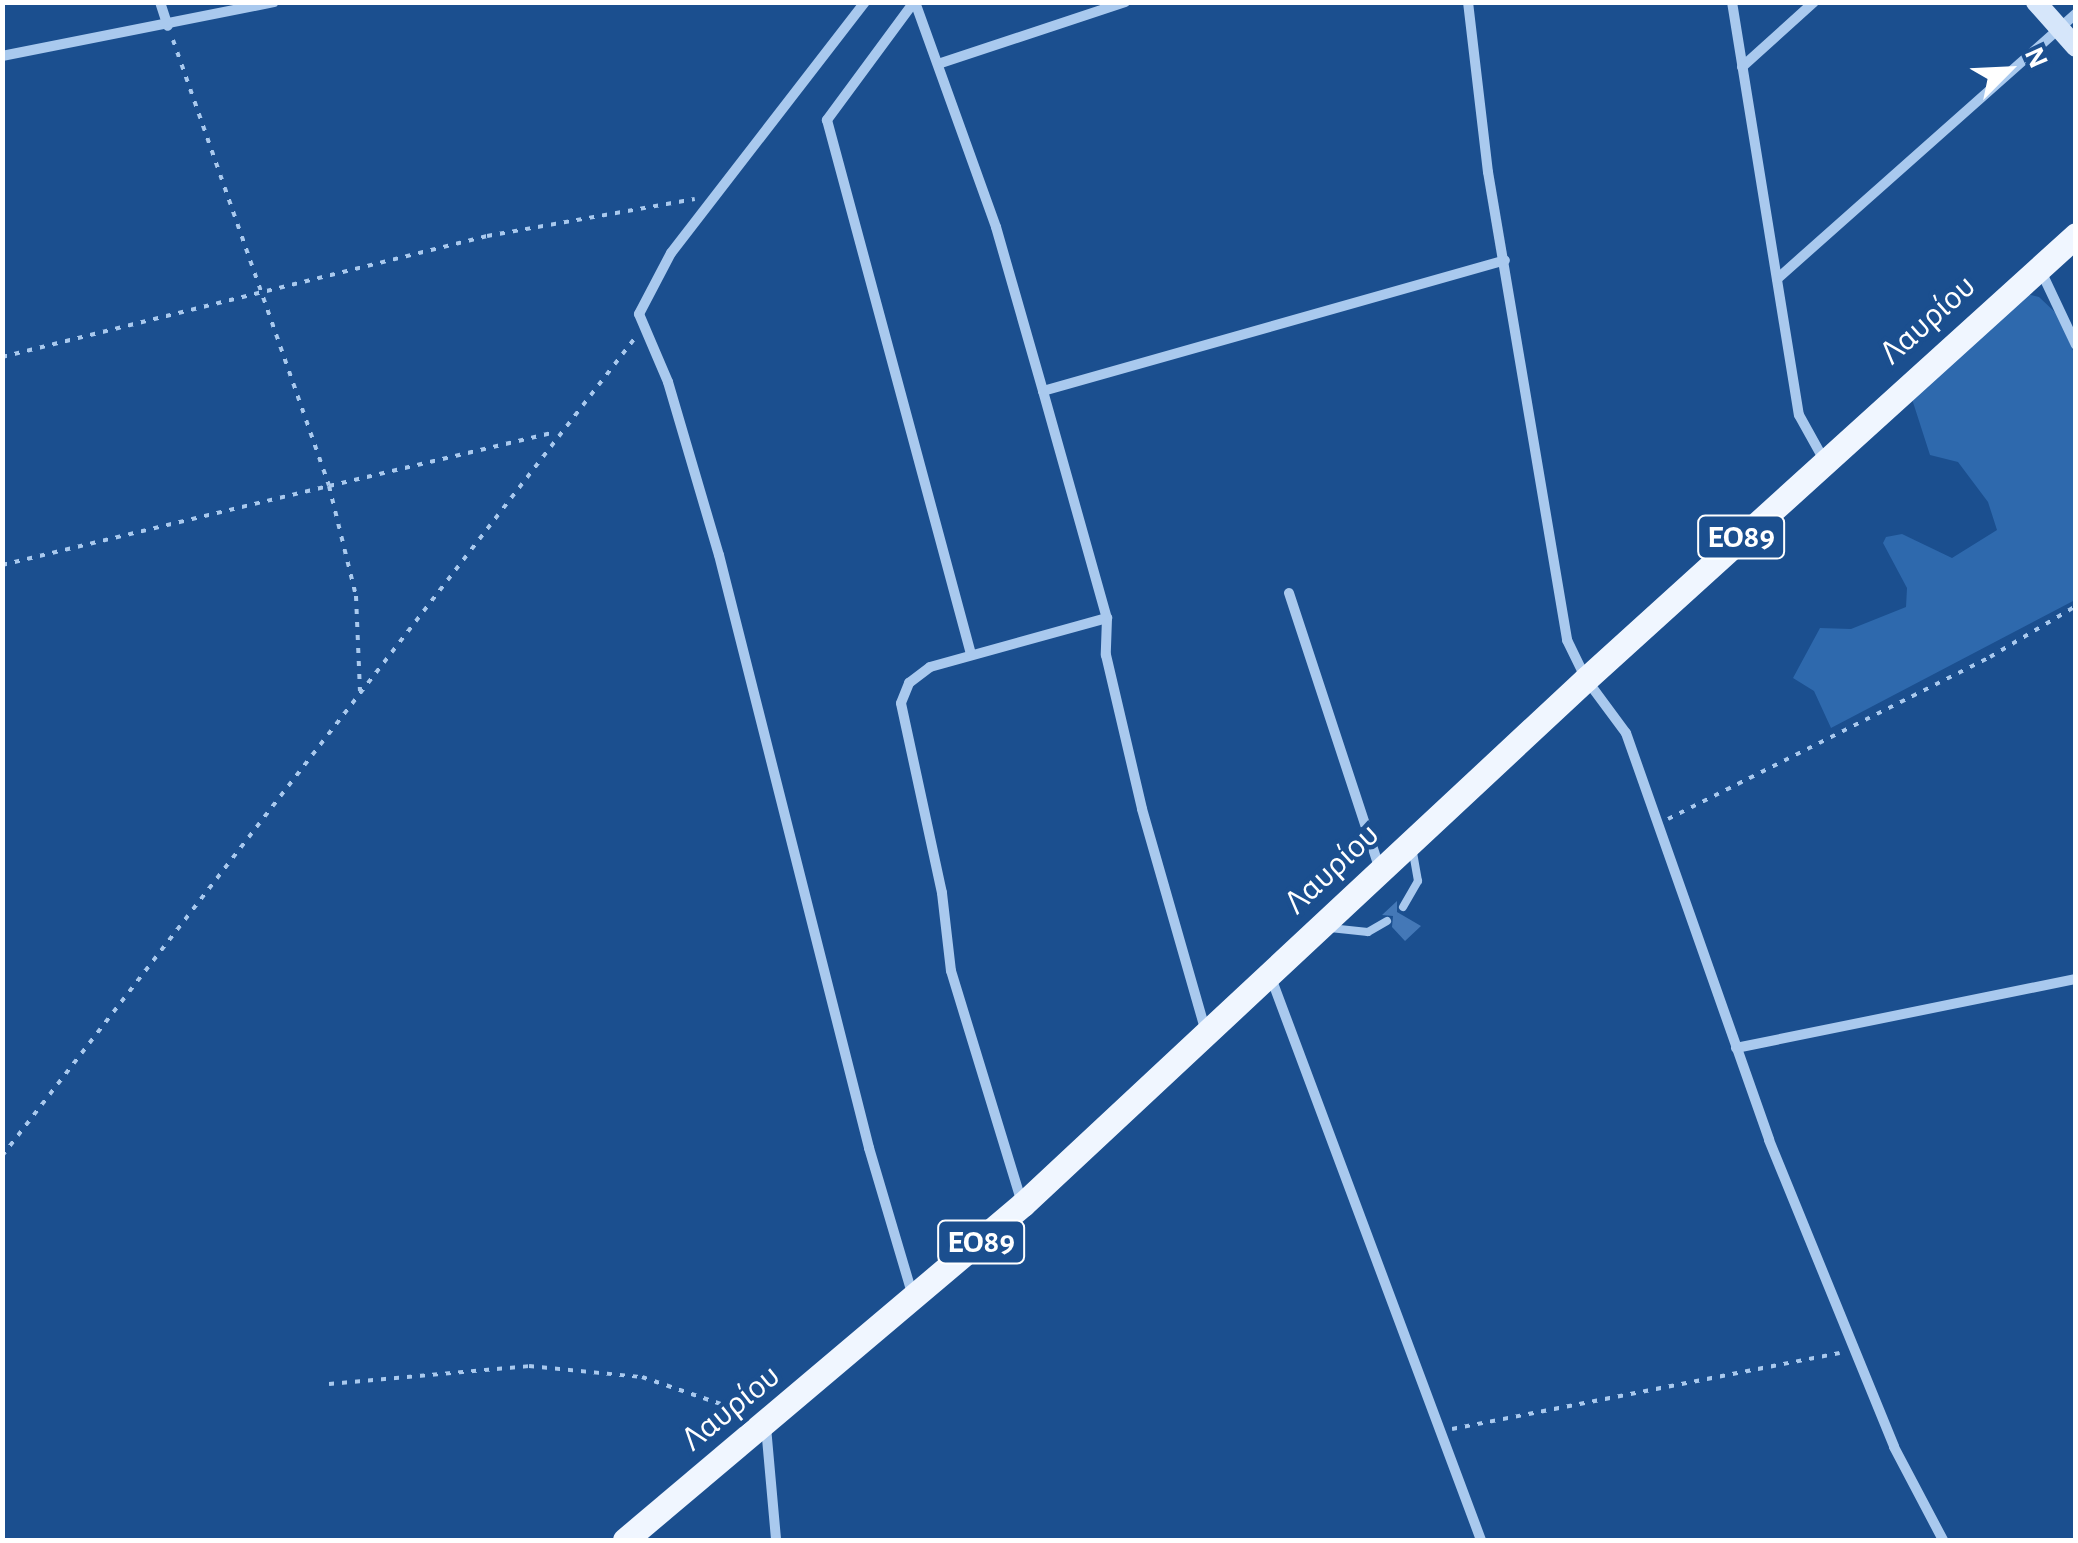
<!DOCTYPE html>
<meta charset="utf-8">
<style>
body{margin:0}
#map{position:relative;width:2078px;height:1543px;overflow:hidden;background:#1b4f8f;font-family:"Alegreya Sans",sans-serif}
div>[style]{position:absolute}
.green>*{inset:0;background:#2e69ad}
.building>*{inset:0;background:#4478b7}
.path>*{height:4px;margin-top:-2px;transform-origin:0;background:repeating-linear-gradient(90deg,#a9c9ee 0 5px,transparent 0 13px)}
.lane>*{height:8px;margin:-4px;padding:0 4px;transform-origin:4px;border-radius:4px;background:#a9c9ee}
.street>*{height:10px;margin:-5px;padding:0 5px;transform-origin:5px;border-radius:5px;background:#a9c9ee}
.secondary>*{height:20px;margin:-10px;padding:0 10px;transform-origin:10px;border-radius:10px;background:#d6e6fa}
.primary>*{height:25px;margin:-12.5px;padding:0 12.5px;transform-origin:12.5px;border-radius:12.5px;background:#f0f6ff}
span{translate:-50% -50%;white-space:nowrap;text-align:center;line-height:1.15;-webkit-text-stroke:9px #1b4f8f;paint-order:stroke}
.shield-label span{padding:2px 8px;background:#1b4f8f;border:2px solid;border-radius:8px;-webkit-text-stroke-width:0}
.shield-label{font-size:32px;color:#fff;font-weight:700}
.street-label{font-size:35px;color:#fff}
.frame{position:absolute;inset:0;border:5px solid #fff;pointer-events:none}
.north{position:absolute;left:1958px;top:20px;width:100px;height:100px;-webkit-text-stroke:8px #1b4f8f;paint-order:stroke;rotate:66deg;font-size:28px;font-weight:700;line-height:40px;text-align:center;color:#fff}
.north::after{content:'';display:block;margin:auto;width:35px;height:45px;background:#fff;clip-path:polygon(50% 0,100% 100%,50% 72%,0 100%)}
</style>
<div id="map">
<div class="green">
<div style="clip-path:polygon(2018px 292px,2039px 297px,2057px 314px,2075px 355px,2075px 600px,1831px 728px,1814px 691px,1793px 678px,1820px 628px,1851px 629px,1906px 607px,1907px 588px,1883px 543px,1886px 537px,1902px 534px,1952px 558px,1997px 530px,1988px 502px,1958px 462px,1930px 455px,1911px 396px)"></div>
</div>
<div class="building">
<div style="clip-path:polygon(1397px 901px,1397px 912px,1421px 926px,1405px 941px,1392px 927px,1393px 916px,1382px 915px)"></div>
</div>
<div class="path">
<div style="left:173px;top:40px;width:472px;rotate:70.7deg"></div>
<div style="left:329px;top:486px;width:233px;rotate:-13.4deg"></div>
<div style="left:2px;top:357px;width:500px;rotate:-14deg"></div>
<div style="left:487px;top:236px;width:211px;rotate:-10.1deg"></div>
<div style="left:2px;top:565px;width:336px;rotate:-13.6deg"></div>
<div style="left:329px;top:486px;width:113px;rotate:76.2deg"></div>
<div style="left:356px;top:596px;width:95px;rotate:87.6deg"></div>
<div style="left:1668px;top:819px;width:360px;rotate:-26.7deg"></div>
<div style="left:1990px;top:657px;width:100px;rotate:-30.7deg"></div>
<div style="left:2px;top:1156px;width:1034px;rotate:-52.27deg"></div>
<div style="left:329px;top:1384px;width:201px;rotate:-5.1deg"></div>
<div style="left:529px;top:1366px;width:114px;rotate:5.6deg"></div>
<div style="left:642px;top:1377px;width:108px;rotate:18.9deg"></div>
<div style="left:1452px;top:1429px;width:395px;rotate:-11.1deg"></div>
</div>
<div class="lane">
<div style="left:1403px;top:907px;width:30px;rotate:-60deg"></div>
<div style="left:1418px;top:881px;width:34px;rotate:-100deg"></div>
<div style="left:1330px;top:928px;width:38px;rotate:6deg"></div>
<div style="left:1368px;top:932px;width:22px;rotate:-30deg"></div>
</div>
<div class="street">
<div style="left:160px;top:2px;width:25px;rotate:72deg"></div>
<div style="left:865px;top:2px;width:317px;rotate:127.7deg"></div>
<div style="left:671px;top:253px;width:69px;rotate:117.7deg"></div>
<div style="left:639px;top:314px;width:74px;rotate:66.9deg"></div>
<div style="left:668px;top:382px;width:180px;rotate:73.6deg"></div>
<div style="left:719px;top:555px;width:612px;rotate:75.8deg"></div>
<div style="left:869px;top:1148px;width:155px;rotate:73.5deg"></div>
<div style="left:914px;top:2px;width:147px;rotate:126.4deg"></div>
<div style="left:827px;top:120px;width:553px;rotate:74.91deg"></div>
<div style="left:915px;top:2px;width:239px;rotate:70.2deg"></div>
<div style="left:996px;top:227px;width:171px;rotate:74deg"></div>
<div style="left:1043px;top:391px;width:236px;rotate:74.3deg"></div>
<div style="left:1107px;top:618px;width:37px;rotate:92deg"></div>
<div style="left:1106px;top:655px;width:158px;rotate:76.8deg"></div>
<div style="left:1142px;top:809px;width:232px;rotate:74deg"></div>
<div style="left:1468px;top:2px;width:171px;rotate:83.3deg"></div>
<div style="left:1488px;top:172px;width:475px;rotate:80.4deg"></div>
<div style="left:1567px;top:640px;width:43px;rotate:64deg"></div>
<div style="left:1586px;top:679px;width:67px;rotate:53.5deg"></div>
<div style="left:1626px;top:733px;width:431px;rotate:70.6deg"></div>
<div style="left:1769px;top:1140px;width:331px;rotate:67.8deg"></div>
<div style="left:1894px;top:1447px;width:105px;rotate:62.2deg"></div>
<div style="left:1732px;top:2px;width:418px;rotate:80.8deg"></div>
<div style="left:1799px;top:415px;width:51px;rotate:60.9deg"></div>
<div style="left:2px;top:56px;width:277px;rotate:-11.2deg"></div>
<div style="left:941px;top:63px;width:194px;rotate:-18.3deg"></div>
<div style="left:1742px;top:67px;width:97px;rotate:-42.1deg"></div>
<div style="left:2040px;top:269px;width:84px;rotate:64.7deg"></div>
<div style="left:1777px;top:279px;width:400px;rotate:-41.6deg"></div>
<div style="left:1043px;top:391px;width:480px;rotate:-15.8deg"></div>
<div style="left:1289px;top:593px;width:288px;rotate:71.8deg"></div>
<div style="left:1270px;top:975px;width:603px;rotate:69.52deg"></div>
<div style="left:1736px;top:1048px;width:347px;rotate:-11.5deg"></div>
<div style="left:1022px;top:1203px;width:243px;rotate:-107deg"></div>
<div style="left:951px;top:971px;width:79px;rotate:-96.6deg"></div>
<div style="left:942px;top:893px;width:194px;rotate:-102.2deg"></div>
<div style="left:901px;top:703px;width:22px;rotate:-68deg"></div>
<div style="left:909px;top:683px;width:26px;rotate:-37deg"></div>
<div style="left:930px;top:667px;width:184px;rotate:-15.5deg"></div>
<div style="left:766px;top:1427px;width:113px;rotate:84.9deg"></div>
</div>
<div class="secondary">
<div style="left:2036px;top:2px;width:60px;rotate:48.4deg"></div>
</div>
<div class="primary">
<div style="left:625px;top:1540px;width:521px;rotate:-40.17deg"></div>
<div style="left:1023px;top:1204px;width:770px;rotate:-43deg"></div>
<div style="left:1586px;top:679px;width:661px;rotate:-42.18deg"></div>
</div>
<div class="shield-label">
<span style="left:1741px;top:537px">ΕΟ89</span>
<span style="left:981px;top:1242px">ΕΟ89</span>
</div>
<div class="street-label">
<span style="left:1928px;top:320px;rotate:-42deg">Λαυρίου</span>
<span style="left:1332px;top:869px;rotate:-43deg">Λαυρίου</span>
<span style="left:731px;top:1408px;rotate:-39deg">Λαυρίου</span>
</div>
<div class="frame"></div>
<div class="north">N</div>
</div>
